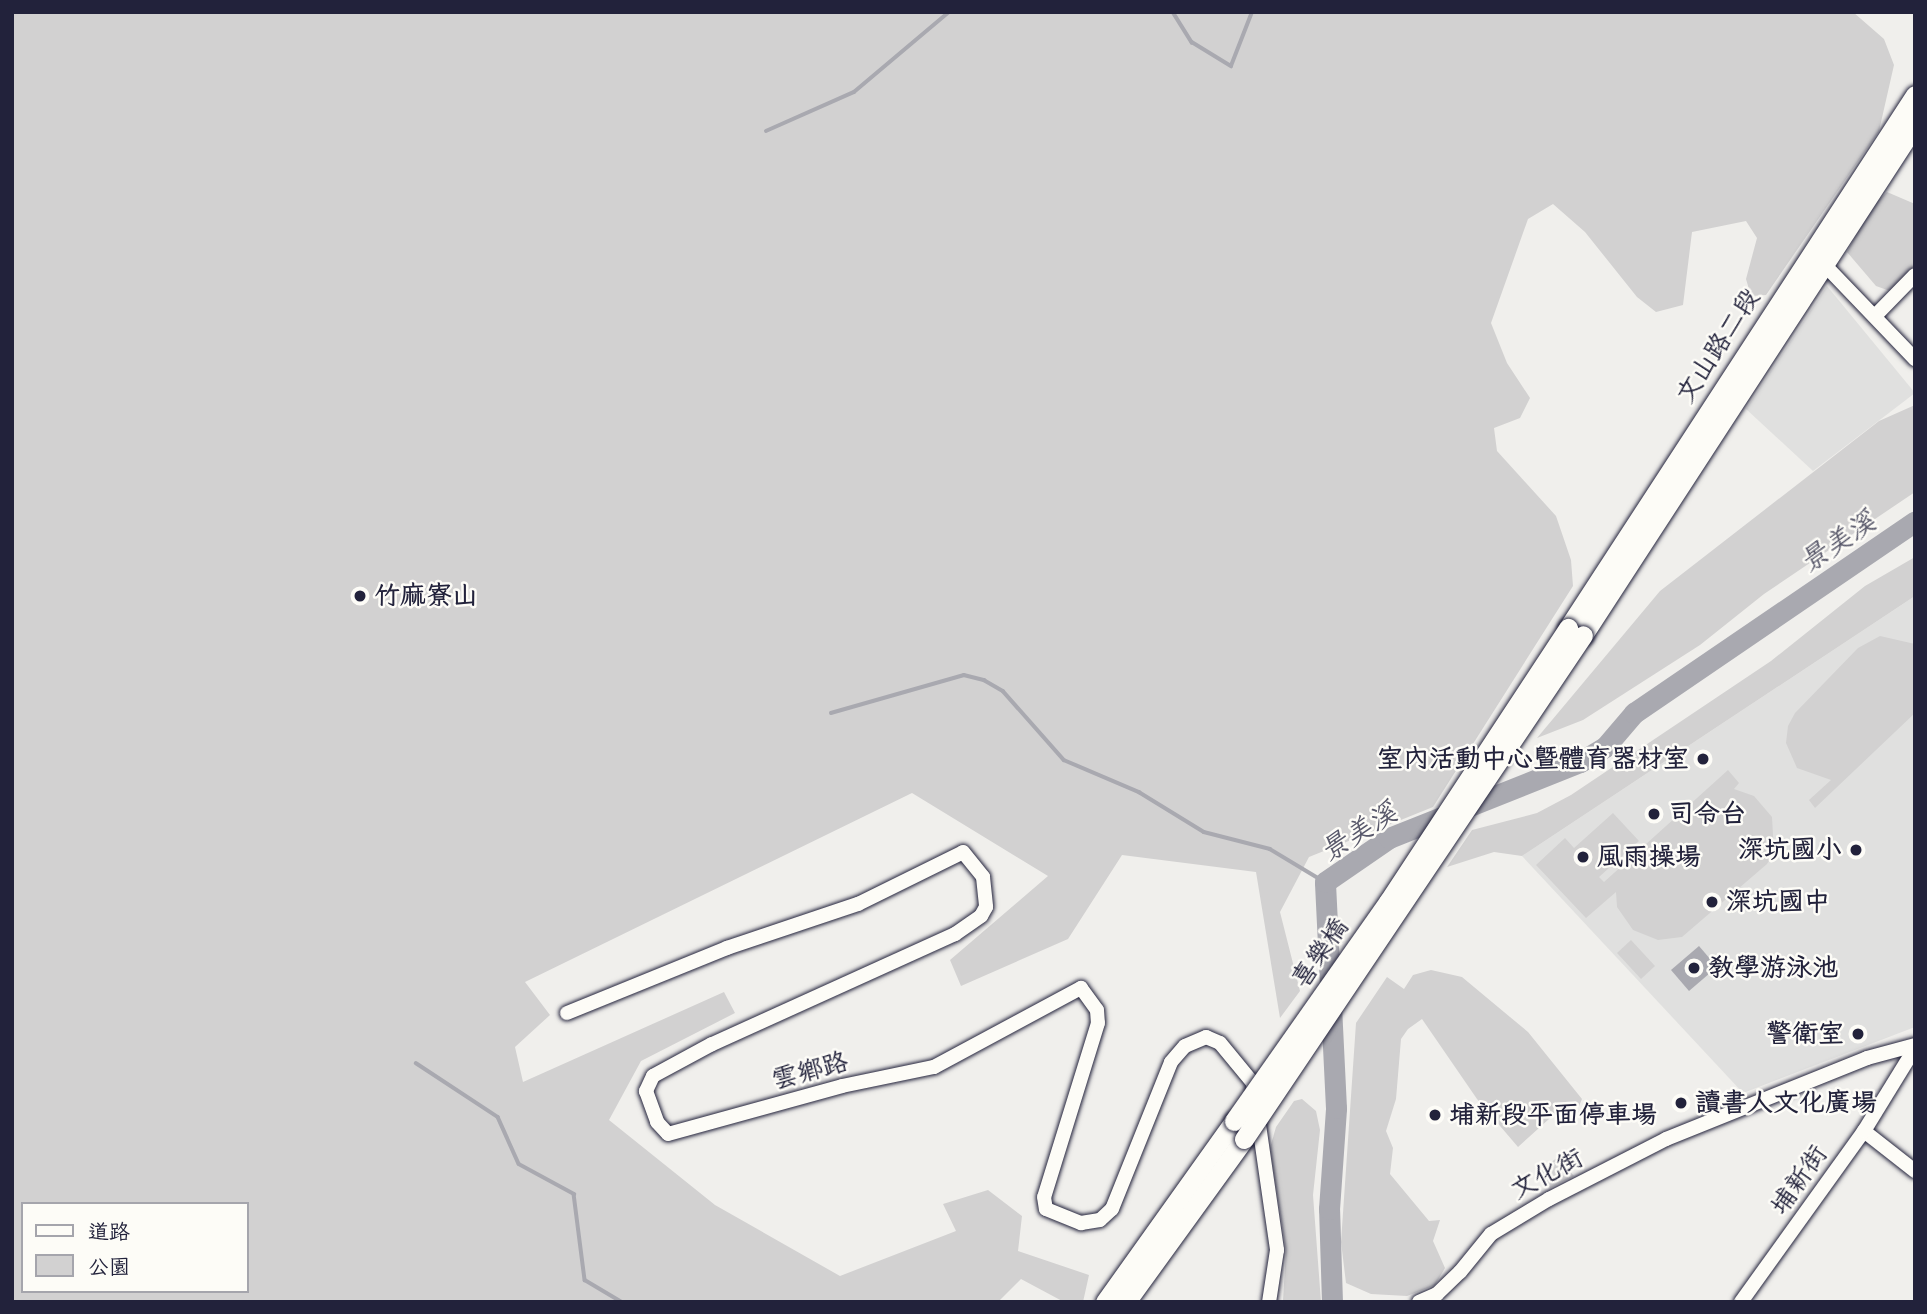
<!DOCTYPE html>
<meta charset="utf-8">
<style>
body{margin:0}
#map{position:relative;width:1927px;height:1314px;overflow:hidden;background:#f0efec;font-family:Itim,"LXGW WenKai TC",sans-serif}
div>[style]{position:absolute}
.built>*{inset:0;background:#e0e0df}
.green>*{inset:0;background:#d2d1d1}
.water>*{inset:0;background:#a9a9b0}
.stream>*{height:3.5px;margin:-1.75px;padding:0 1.75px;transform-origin:1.75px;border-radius:1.75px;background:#a9a9b0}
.river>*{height:21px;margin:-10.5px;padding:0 10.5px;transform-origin:10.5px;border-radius:10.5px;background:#a9a9b0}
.roads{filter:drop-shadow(0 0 2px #22223b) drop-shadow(0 0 2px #22223b)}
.minor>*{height:14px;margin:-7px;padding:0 7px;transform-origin:7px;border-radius:7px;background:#fdfcf7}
.secondary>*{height:19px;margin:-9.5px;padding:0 9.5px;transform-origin:9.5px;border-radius:9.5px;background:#fdfcf7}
.bridges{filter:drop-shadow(0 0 2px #22223b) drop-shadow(0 0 2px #22223b)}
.secondary-bridge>*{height:19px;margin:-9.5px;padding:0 9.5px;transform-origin:9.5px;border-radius:9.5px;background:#fdfcf7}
.dots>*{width:19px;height:19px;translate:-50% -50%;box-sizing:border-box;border:4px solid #fdfcf7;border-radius:50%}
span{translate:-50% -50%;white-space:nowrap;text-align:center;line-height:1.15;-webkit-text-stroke:5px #fdfcf7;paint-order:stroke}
.street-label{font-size:26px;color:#22223b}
.poi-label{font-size:26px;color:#22223b;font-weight:700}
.left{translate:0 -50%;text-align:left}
.right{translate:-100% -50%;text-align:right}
.water-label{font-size:28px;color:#58586a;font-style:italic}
.frame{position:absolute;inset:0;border:14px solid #22223b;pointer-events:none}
.legend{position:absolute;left:21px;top:1202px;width:228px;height:91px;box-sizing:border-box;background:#fdfcf7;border:2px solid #a5a5ac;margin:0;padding:9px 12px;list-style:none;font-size:21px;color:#22223b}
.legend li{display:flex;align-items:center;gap:14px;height:35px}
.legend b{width:35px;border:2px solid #a5a5ac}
</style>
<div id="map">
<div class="built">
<div style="clip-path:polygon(1827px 286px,1915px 393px,1813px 471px,1746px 409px)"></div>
<div style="clip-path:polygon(1915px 596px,1915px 1027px,1743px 1093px,1522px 856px)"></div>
</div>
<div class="green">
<div style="clip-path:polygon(evenodd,12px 12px,1853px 12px,1884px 39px,1894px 65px,1879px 131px,1766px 295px,1751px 296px,1746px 279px,1757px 238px,1746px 221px,1692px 232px,1683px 305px,1656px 312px,1637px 297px,1585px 232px,1553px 204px,1528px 219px,1491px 323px,1507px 363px,1530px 398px,1520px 418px,1494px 428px,1497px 451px,1556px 516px,1571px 560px,1573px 586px,1433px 807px,1309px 857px,1280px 912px,1300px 991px,1280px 1018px,1256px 872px,1122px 855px,1068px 939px,961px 986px,950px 960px,1048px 876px,912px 793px,525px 982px,550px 1015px,515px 1047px,523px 1082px,724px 992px,735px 1013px,641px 1061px,609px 1120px,715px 1205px,840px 1276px,956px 1231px,943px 1204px,988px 1190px,1022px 1216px,1018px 1251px,1089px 1275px,1083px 1302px,1064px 1302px,1021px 1279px,998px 1302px,12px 1302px,12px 12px,23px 1204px,247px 1204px,247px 1291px,23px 1291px,23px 1204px)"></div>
<div style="clip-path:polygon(1887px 192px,1915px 204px,1915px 265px,1890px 291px,1876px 286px,1847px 252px,1870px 209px)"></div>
<div style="clip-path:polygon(1915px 405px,1915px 492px,1764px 594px,1700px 645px,1583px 720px,1537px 738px,1660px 591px,1879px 421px)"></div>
<div style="clip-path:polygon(1915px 557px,1915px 596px,1522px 856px,1494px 852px,1447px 867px,1472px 830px,1537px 813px,1571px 795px,1771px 661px,1865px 586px)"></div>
<div style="clip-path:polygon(1880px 636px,1915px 644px,1915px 713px,1815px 808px,1809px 800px,1831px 780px,1797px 768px,1786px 743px,1788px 726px,1795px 713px,1858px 648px)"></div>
<div style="clip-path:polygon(1728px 770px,1739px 783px,1734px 789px,1754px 796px,1772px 817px,1774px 853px,1767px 864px,1682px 937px,1658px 940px,1633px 930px,1617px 907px,1616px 892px,1586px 918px,1536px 865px,1565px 838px,1574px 848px,1613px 813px,1639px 841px,1599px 877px,1604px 882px)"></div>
<div style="clip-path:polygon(1631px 940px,1655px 966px,1641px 979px,1617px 953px)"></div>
<div style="clip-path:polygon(1431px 970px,1462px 977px,1528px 1032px,1582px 1099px,1579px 1106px,1559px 1110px,1518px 1147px,1477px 1099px,1422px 1019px,1408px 1029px,1401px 1039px,1396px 1099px,1386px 1131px,1393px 1148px,1390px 1174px,1429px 1221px,1440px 1220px,1433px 1241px,1445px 1268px,1435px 1285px,1407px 1296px,1371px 1294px,1346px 1283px,1341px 1242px,1356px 1023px,1387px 977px,1404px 989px,1413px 975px)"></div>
<div style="clip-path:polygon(1302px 1099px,1316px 1111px,1320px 1130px,1313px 1195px,1321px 1302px,1283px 1301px,1286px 1250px,1270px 1148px,1276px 1127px,1294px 1101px)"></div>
<div style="clip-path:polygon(1558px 1157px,1574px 1176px,1550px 1188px,1537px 1173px)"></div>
</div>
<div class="water">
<div style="clip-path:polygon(1699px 946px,1717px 967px,1689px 991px,1671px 970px)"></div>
</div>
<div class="stream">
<div style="left:1173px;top:12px;width:36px;rotate:58deg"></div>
<div style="left:1192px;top:42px;width:46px;rotate:31.6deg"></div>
<div style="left:1231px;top:66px;width:58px;rotate:-68.7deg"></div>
<div style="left:766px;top:131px;width:96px;rotate:-23.9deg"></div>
<div style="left:854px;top:92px;width:124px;rotate:-40.1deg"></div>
<div style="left:831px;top:713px;width:138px;rotate:-15.9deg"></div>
<div style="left:964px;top:675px;width:21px;rotate:14deg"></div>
<div style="left:984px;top:680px;width:22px;rotate:30deg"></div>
<div style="left:1003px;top:691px;width:92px;rotate:48.5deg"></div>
<div style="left:1064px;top:760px;width:82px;rotate:23.1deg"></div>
<div style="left:1139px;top:792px;width:76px;rotate:31.6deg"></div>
<div style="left:1204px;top:832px;width:68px;rotate:14.4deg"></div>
<div style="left:1270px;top:849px;width:64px;rotate:31deg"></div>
<div style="left:416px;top:1063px;width:98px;rotate:33.4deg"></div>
<div style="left:498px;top:1117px;width:51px;rotate:65.9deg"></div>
<div style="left:519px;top:1164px;width:63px;rotate:28.6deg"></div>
<div style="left:574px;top:1194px;width:87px;rotate:82.7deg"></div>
<div style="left:585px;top:1280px;width:43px;rotate:30.7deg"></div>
</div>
<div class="river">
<div style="left:1332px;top:1302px;width:93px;rotate:-91.8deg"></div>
<div style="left:1329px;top:1209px;width:101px;rotate:-86deg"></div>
<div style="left:1336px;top:1108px;width:226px;rotate:-92.8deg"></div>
<div style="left:1325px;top:882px;width:78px;rotate:-34.5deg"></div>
<div style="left:1389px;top:838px;width:206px;rotate:-21.7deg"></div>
<div style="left:1580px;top:762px;width:29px;rotate:-31deg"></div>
<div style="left:1605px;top:747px;width:45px;rotate:-49.5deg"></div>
<div style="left:1634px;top:713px;width:340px;rotate:-34.3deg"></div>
</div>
<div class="roads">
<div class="minor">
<div style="left:1819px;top:259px;width:139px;rotate:46.2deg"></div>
<div style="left:1875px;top:316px;width:57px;rotate:-45.7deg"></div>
<div style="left:567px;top:1013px;width:173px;rotate:-22.1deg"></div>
<div style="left:727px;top:948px;width:138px;rotate:-18.6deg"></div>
<div style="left:858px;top:904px;width:117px;rotate:-26.3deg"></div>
<div style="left:963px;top:852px;width:32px;rotate:51deg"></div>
<div style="left:983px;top:877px;width:30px;rotate:84deg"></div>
<div style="left:986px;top:907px;width:10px;rotate:119deg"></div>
<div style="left:981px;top:916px;width:32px;rotate:145deg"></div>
<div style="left:955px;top:934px;width:267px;rotate:155.6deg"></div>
<div style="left:712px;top:1044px;width:67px;rotate:151.5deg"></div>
<div style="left:653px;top:1076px;width:17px;rotate:115deg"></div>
<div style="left:646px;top:1091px;width:33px;rotate:70deg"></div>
<div style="left:657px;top:1122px;width:16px;rotate:47deg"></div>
<div style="left:668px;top:1134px;width:180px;rotate:-15.4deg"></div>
<div style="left:842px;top:1086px;width:94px;rotate:-11.7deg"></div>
<div style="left:934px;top:1067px;width:167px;rotate:-28.3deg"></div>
<div style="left:1081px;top:988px;width:27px;rotate:54deg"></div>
<div style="left:1097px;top:1010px;width:13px;rotate:86deg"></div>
<div style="left:1098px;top:1023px;width:182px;rotate:107.2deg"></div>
<div style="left:1044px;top:1197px;width:12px;rotate:81deg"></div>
<div style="left:1046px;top:1209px;width:38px;rotate:22deg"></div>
<div style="left:1081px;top:1223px;width:19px;rotate:-9deg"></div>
<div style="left:1100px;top:1220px;width:16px;rotate:-43deg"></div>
<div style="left:1112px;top:1209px;width:158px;rotate:-68.1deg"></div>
<div style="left:1171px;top:1062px;width:21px;rotate:-49deg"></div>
<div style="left:1185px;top:1046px;width:23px;rotate:-23deg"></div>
<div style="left:1206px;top:1037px;width:15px;rotate:23deg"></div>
<div style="left:1220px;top:1043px;width:52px;rotate:50.5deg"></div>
<div style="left:1253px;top:1083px;width:169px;rotate:81.8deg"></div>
<div style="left:1277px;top:1250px;width:53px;rotate:98.7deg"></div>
<div style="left:1864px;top:1131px;width:65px;rotate:38.1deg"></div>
<div style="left:1419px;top:1302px;width:20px;rotate:-24deg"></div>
<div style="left:1437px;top:1294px;width:32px;rotate:-44deg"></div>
<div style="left:1460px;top:1272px;width:49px;rotate:-50.8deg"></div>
<div style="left:1491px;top:1234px;width:68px;rotate:-31.1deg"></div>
<div style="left:1549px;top:1199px;width:131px;rotate:-27.1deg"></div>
<div style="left:1666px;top:1139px;width:217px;rotate:-21.9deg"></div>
<div style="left:1867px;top:1058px;width:50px;rotate:-15.2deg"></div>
<div style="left:1741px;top:1302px;width:211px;rotate:-54.3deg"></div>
<div style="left:1864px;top:1131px;width:97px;rotate:-58.4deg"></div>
</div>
<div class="secondary">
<div style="left:1568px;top:628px;width:636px;rotate:-56.93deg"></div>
<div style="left:1583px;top:635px;width:609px;rotate:-56.94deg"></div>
<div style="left:1105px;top:1302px;width:222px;rotate:-54.5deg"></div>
<div style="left:1126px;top:1302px;width:201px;rotate:-54.1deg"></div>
</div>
</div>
<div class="bridges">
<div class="secondary-bridge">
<div style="left:1234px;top:1121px;width:268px;rotate:-54.9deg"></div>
<div style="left:1388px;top:902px;width:328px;rotate:-56.7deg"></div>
<div style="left:1244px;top:1139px;width:607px;rotate:-56.07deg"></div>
</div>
</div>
<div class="dots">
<div style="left:360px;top:596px;background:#22223b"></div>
<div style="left:1703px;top:759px;background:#22223b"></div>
<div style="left:1654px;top:814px;background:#22223b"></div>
<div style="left:1856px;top:850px;background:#22223b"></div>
<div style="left:1583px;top:857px;background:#22223b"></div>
<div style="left:1712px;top:902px;background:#22223b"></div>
<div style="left:1694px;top:968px;background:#22223b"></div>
<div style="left:1858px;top:1034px;background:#22223b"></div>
<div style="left:1681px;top:1103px;background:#22223b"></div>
<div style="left:1435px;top:1115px;background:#22223b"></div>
</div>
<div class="street-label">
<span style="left:1718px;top:346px;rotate:-57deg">文山路二段</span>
<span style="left:1320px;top:953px;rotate:-55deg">喜樂橋</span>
<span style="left:810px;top:1071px;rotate:-15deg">雲鄉路</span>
<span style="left:1547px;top:1174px;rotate:-28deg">文化街</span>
<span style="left:1799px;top:1180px;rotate:-55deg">埔新街</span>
</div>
<div class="poi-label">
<span class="left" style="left:374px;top:596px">竹麻寮山</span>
<span class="right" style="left:1689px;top:759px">室內活動中心暨體育器材室</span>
<span class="left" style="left:1668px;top:814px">司令台</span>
<span class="right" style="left:1842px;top:850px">深坑國小</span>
<span class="left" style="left:1597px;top:857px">風雨操場</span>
<span class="left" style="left:1726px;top:902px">深坑國中</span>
<span class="left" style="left:1708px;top:968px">教學游泳池</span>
<span class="right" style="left:1844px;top:1034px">警衛室</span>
<span class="left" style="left:1695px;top:1103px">讀書人文化廣場</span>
<span class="left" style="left:1449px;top:1115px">埔新段平面停車場</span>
</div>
<div class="water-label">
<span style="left:1837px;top:541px;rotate:-34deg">景美溪</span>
<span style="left:1358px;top:831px;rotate:-32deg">景美溪</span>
</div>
<div class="frame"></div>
<ul class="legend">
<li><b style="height:9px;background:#fdfcf7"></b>道路</li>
<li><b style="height:19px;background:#d2d1d1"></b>公園</li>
</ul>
</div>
